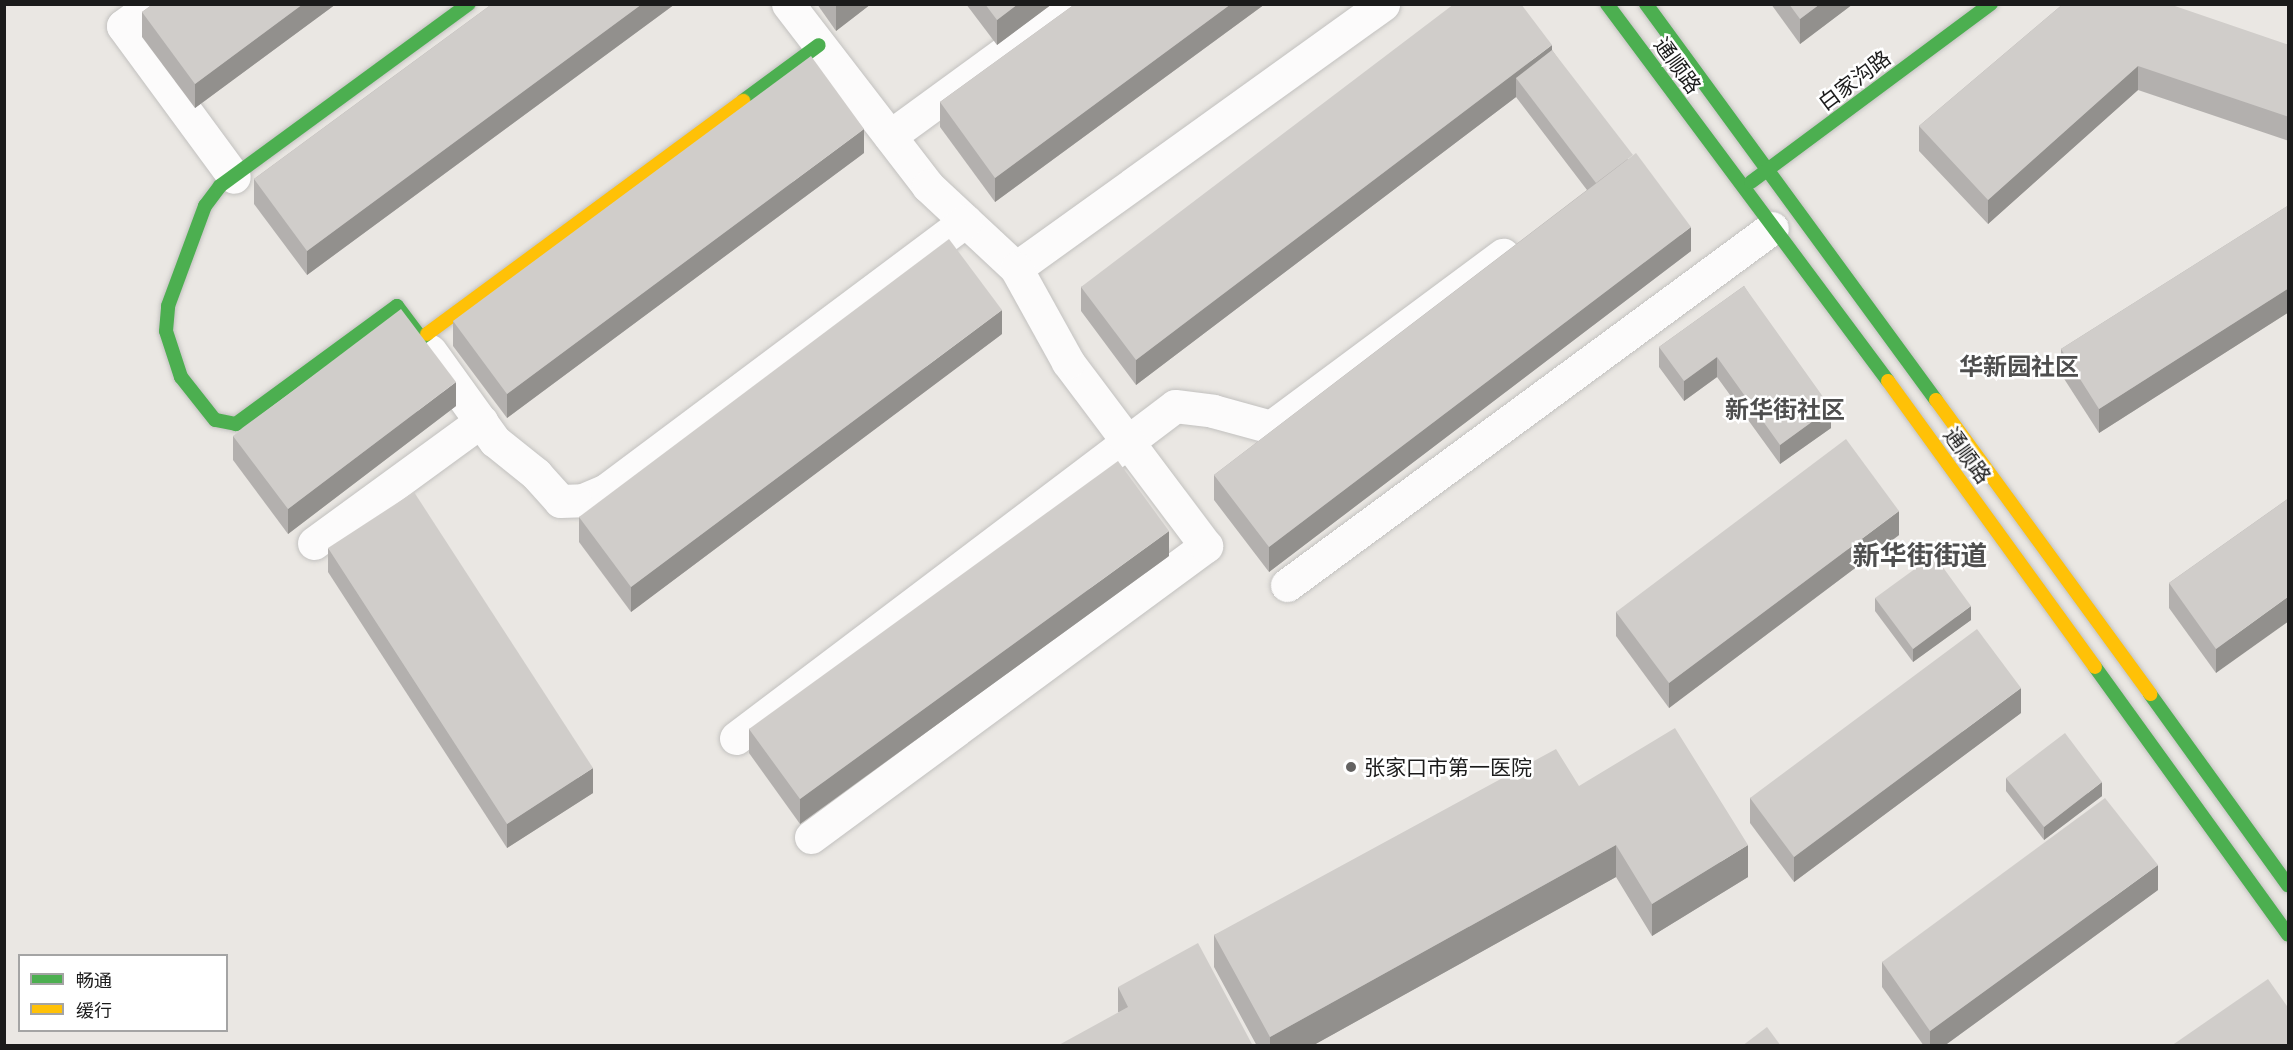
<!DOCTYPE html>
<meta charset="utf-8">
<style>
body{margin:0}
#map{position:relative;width:2293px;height:1050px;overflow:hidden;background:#eae7e3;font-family:"Open Sans","Noto Sans SC",sans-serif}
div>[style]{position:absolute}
.roads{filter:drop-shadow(0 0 2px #c2c1bf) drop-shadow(0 0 2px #c2c1bf)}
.street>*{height:33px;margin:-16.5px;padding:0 16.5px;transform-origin:16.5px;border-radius:16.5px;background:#fcfbfb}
.fast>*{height:14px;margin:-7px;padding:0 7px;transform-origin:7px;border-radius:7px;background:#4caf50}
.slow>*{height:14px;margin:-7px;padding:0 7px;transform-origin:7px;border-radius:7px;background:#ffc107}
.wall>*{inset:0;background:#b3b0ae}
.shaded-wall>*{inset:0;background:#92908d}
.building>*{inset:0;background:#d0cdca}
.dots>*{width:16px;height:16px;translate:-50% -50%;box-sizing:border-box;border:3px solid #fff;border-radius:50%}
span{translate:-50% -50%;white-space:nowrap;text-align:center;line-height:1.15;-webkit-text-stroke:5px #fff;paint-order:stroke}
.street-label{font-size:21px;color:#1b1b1b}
.poi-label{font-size:21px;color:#1b1b1b}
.left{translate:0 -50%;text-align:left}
.quarter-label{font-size:24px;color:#4e4e4e;font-weight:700}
.district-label{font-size:27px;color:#4e4e4e;font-weight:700}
.frame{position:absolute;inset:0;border:6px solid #1b1b1b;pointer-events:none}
.legend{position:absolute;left:18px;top:954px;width:210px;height:78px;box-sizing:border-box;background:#fff;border:2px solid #a4a4a4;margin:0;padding:8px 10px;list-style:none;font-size:18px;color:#1b1b1b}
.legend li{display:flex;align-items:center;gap:12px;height:30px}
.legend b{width:30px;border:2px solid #a4a4a4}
</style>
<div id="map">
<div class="roads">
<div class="street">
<div style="left:153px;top:4px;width:37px;rotate:144deg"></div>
<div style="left:123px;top:26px;width:187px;rotate:53.7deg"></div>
<div style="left:788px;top:4px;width:230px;rotate:52.4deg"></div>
<div style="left:928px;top:186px;width:120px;rotate:43deg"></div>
<div style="left:1016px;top:268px;width:452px;rotate:-35.7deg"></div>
<div style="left:890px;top:136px;width:224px;rotate:-36.1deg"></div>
<div style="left:430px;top:351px;width:111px;rotate:54.2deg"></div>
<div style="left:495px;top:441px;width:53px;rotate:38.8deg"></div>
<div style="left:536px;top:474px;width:36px;rotate:48deg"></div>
<div style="left:560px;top:501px;width:23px;rotate:-2deg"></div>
<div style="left:583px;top:500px;width:25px;rotate:-23deg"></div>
<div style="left:606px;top:490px;width:449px;rotate:-36.8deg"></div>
<div style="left:314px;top:543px;width:207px;rotate:-36.1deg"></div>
<div style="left:1287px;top:585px;width:602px;rotate:-36.36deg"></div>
<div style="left:736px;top:738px;width:550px;rotate:-37.1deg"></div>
<div style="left:1175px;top:406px;width:38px;rotate:7deg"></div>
<div style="left:1213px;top:411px;width:60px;rotate:15.4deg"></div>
<div style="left:1271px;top:427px;width:289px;rotate:-36.6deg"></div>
<div style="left:811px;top:837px;width:491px;rotate:-36.4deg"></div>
<div style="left:1206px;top:546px;width:230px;rotate:-126.9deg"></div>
<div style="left:1068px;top:362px;width:107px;rotate:-119deg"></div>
</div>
<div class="fast">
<div style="left:1607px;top:4px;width:470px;rotate:53.3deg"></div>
<div style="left:1646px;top:4px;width:491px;rotate:53.8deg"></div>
<div style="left:743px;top:101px;width:94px;rotate:-36.4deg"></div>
<div style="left:1751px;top:182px;width:299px;rotate:-36.6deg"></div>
<div style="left:427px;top:334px;width:7px;rotate:146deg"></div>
<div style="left:421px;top:338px;width:40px;rotate:-127deg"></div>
<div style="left:397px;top:306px;width:200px;rotate:143.8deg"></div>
<div style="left:236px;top:424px;width:21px;rotate:-169deg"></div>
<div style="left:215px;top:420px;width:55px;rotate:-128.3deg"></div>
<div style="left:181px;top:377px;width:48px;rotate:-108.1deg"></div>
<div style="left:166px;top:331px;width:25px;rotate:-85deg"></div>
<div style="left:168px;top:306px;width:107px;rotate:-69.7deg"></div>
<div style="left:205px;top:206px;width:25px;rotate:-53deg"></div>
<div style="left:220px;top:186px;width:308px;rotate:-36.2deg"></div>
<div style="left:2095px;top:667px;width:330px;rotate:54.2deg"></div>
<div style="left:2150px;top:694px;width:236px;rotate:54.2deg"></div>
</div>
<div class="slow">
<div style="left:427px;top:334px;width:393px;rotate:-36.4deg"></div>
<div style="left:1888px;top:381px;width:353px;rotate:54.1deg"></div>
<div style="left:1936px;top:400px;width:364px;rotate:53.9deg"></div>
</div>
</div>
<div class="wall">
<div style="clip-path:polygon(153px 4px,336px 4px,195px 108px,142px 37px,142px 12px)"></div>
<div style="clip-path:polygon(492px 4px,675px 4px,307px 275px,254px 204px,254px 179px)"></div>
<div style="clip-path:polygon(817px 4px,871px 4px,836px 31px)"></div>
<div style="clip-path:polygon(966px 4px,1052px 4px,997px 45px)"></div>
<div style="clip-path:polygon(1075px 4px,1265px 4px,995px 202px,940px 127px,940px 102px)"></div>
<div style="clip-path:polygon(1771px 4px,1853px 4px,1800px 44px)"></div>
<div style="clip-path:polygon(2063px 4px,2289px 45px,2289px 141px,2138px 90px,1988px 224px,1919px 151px,1919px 126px)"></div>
<div style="clip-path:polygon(1552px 50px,1691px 251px,1269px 572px,1214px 500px,1214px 475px,1587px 190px,1516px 97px,1136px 385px,1081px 311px,1081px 287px)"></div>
<div style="clip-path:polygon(864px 153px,507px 418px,453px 346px,453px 321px)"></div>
<div style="clip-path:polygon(2289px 205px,2289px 312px,2099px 433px,2061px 374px,2061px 349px)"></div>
<div style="clip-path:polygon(1744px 286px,1831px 428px,1780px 464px,1717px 377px,1684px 401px,1659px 367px,1659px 347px)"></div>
<div style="clip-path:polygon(1002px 334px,631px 612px,579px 542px,579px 517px)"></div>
<div style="clip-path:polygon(456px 406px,288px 534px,233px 460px,233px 436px)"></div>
<div style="clip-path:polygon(2289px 498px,2216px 673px,2169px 608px,2169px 583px)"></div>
<div style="clip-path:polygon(1899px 535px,1669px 708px,1616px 636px,1616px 612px)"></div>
<div style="clip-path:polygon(328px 548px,593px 793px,507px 848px,328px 572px)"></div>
<div style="clip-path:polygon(1169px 556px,800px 824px,749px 753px,749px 729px)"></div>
<div style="clip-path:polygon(1875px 598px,1971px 620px,1913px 662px,1875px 611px)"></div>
<div style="clip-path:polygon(2021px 713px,1794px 882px,1750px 823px,1750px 798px)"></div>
<div style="clip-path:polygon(2006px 778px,2102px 796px,2044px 840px,2006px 791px)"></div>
<div style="clip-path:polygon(1579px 786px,1748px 877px,1652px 936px,1616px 877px,1312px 1046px,1257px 1046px,1214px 967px,1214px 935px)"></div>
<div style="clip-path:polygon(2158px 890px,1944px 1046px,1924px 1046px,1882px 987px,1882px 962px)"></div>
<div style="clip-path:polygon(1118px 987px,1253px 1046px,1118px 1012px)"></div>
</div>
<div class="shaded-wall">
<div style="clip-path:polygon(303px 4px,336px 4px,195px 108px,195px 84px)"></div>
<div style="clip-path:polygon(642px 4px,675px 4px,307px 275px,307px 251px)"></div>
<div style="clip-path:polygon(838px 4px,871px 4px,836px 31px,836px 6px)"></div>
<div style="clip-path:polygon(1018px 4px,1052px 4px,997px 45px,997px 20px)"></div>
<div style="clip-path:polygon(1231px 4px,1265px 4px,995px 202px,995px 178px)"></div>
<div style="clip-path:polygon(1820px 4px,1853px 4px,1800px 44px,1800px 19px)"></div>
<div style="clip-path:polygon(1552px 45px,1552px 70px,1516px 78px,1516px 97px,1136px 385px,1136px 360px)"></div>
<div style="clip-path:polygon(2138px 66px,2138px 90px,1988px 224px,1988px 200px)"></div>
<div style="clip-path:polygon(864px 129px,864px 153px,507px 418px,507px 394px)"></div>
<div style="clip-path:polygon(1691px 227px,1691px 251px,1269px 572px,1269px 547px)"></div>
<div style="clip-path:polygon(2289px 288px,2289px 312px,2099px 433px,2099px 409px)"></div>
<div style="clip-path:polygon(1002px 310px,1002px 334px,631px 612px,631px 587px)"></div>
<div style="clip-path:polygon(1717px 357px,1717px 377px,1684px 401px,1684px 381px)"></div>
<div style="clip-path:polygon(456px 382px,456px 406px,288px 534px,288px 509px)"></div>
<div style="clip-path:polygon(1831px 408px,1831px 428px,1780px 464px,1780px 445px)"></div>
<div style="clip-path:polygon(1899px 511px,1899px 535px,1669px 708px,1669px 683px)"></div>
<div style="clip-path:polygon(1169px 531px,1169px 556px,800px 824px,800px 799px)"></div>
<div style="clip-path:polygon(2289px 596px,2289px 621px,2216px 673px,2216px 649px)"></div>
<div style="clip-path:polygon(1971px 606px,1971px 620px,1913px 662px,1913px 649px)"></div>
<div style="clip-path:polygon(2021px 688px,2021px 713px,1794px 882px,1794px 857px)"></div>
<div style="clip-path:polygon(593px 768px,593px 793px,507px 848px,507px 824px)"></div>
<div style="clip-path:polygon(2102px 782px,2102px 796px,2044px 840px,2044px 827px)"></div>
<div style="clip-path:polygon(1616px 845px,1616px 877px,1312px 1046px,1270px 1046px,1270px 1037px)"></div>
<div style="clip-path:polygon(1748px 845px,1748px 877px,1652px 936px,1652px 904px)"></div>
<div style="clip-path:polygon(2158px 865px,2158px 890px,1944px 1046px,1930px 1046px,1930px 1031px)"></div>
</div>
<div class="building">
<div style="clip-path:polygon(153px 4px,303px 4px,195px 84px,142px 12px)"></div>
<div style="clip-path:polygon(492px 4px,642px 4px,307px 251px,254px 179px)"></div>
<div style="clip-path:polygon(985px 4px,1018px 4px,997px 20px)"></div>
<div style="clip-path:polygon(1075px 4px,1231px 4px,995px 178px,940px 102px)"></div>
<div style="clip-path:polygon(1454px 4px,1521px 4px,1552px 45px,1136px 360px,1081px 287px)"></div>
<div style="clip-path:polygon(1789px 4px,1820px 4px,1800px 19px)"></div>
<div style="clip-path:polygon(2063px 4px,2169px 4px,2289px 45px,2289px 117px,2138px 66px,1988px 200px,1919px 126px)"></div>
<div style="clip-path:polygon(1552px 50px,1633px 155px,1596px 183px,1516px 78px)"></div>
<div style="clip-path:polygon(811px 56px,864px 129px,507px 394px,453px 321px)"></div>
<div style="clip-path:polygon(1636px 153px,1691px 227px,1269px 547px,1214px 475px)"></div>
<div style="clip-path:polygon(2289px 205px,2289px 288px,2099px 409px,2061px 349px)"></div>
<div style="clip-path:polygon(949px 239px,1002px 310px,631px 587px,579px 517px)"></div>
<div style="clip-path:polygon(1744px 286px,1831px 408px,1780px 445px,1717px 357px,1684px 381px,1659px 347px)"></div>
<div style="clip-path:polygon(401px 309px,456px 382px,288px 509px,233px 436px)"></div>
<div style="clip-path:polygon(1846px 439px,1899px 511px,1669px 683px,1616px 612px)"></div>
<div style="clip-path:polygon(1118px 461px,1169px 531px,800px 799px,749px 729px)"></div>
<div style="clip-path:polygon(414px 492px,593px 768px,507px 824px,328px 548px)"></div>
<div style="clip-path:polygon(2289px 498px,2289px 596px,2216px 649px,2169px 583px)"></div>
<div style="clip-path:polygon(1934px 555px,1971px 606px,1913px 649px,1875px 598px)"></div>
<div style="clip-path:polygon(1977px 629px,2021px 688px,1794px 857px,1750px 798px)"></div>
<div style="clip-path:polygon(1675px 728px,1748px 845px,1652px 904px,1616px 845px,1270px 1037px,1214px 935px,1556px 749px,1579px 786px)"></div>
<div style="clip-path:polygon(2065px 733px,2102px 782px,2044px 827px,2006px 778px)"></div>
<div style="clip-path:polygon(2105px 798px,2158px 865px,1930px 1031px,1882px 962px)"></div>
<div style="clip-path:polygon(1198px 943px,1253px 1046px,1057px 1046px,1128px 1007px,1118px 987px)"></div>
<div style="clip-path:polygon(2268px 979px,2289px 1009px,2289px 1046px,2171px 1046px)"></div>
<div style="clip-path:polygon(1767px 1027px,1781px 1046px,1742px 1046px)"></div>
</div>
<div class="dots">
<div style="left:1351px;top:767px;background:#636261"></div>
</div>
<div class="street-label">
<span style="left:1678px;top:65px;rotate:54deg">通顺路</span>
<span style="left:1854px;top:80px;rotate:-37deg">白家沟路</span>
<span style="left:1968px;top:455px;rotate:54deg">通顺路</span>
</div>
<div class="poi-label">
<span class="left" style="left:1364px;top:767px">张家口市第一医院</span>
</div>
<div class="quarter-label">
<span style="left:2019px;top:366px">华新园社区</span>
<span style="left:1785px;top:409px">新华街社区</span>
</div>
<div class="district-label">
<span style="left:1920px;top:555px">新华街街道</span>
</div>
<div class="frame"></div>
<ul class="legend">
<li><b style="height:8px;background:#4caf50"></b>畅通</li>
<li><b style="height:8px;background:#ffc107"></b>缓行</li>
</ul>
</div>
